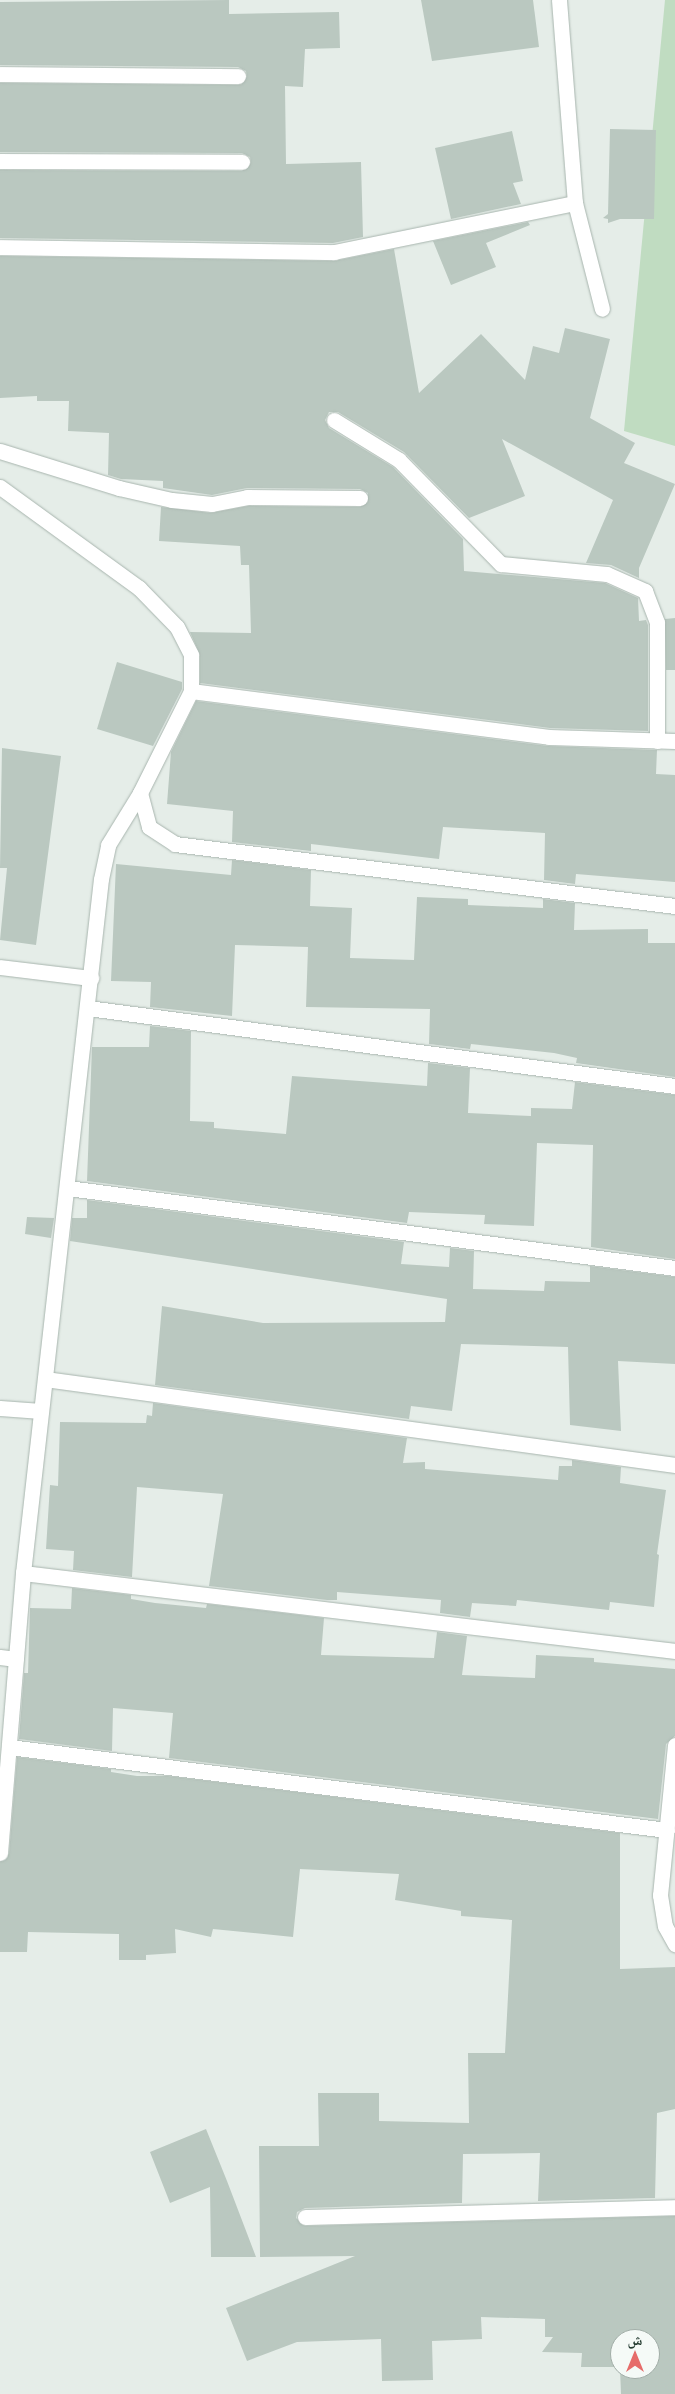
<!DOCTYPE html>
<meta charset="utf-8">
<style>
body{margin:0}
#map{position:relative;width:675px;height:2394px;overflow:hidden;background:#e5ede8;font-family:"Archivo Narrow","Noto Naskh Arabic",sans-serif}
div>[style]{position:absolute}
.green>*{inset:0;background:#c0dcc1}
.building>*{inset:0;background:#bac8c0}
.roads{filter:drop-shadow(0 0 1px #a8b5ae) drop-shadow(0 0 1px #a8b5ae)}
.street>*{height:15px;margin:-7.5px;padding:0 7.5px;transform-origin:7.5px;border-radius:7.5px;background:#fff}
.secondary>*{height:15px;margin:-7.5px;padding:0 7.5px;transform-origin:7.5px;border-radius:7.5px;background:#fff}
span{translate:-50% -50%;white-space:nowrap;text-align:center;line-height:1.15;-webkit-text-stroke:4.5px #f5faf7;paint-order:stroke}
.north{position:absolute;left:610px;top:2329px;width:50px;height:50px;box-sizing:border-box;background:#f5faf7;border:1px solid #a2aea8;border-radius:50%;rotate:0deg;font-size:14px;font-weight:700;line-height:20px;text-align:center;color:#263d32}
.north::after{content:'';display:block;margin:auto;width:18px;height:22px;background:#e66c6a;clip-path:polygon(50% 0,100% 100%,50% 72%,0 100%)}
</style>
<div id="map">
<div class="green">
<div style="clip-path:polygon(665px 0,675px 0,675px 446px,624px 431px)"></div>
</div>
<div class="building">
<div style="clip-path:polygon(229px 0,229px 14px,339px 12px,340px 48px,305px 49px,303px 87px,285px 86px,286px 164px,361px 162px,363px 237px,333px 243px,0 238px,0 170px,242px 171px,251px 163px,250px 157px,242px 153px,0 152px,0 83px,238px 85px,247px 77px,246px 71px,238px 67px,0 65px,0 2px)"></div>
<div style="clip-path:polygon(421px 0,533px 0,539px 47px,432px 61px)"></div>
<div style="clip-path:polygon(610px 129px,656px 130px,654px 219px,620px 219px,608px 223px,608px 219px,603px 218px,608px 214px)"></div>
<div style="clip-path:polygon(512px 131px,523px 181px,513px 183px,521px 204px,451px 219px,435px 148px)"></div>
<div style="clip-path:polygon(528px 222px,530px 225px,486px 243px,496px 267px,451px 285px,433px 241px)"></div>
<div style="clip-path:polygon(394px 249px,419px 393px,481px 334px,525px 380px,533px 346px,559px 353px,565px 328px,610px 339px,590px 418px,635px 443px,624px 463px,675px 484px,639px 568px,639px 578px,611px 565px,586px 563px,613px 500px,502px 439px,525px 496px,469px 518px,404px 452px,338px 412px,329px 412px,325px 420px,329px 428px,393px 467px,463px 539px,464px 571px,605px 583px,638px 598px,639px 621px,646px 620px,648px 625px,648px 731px,550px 728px,200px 683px,200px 655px,190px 632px,251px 633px,249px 565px,241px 565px,240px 546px,159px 541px,161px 507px,211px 513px,248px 506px,360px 507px,368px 502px,368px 493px,360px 489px,247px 488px,212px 495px,163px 488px,163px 481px,121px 479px,108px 475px,109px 433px,68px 431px,69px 401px,37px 401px,37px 396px,0 398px,0 256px,334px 261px)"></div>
<div style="clip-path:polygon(675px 618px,675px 670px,666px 670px,665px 619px)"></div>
<div style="clip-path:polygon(117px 662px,182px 682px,182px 689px,153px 746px,97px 729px)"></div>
<div style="clip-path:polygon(196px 701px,548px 746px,657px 750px,656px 774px,675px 775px,675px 882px,576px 874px,575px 884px,544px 880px,545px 833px,443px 827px,439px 859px,311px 844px,311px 851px,232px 842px,233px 811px,167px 804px,171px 752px)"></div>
<div style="clip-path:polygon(2px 748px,61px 756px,36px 945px,0 940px,7px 868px,0 868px)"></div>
<div style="clip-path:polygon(232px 860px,311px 870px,310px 906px,352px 908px,350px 958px,414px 960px,417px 897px,468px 899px,468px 905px,543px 908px,543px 899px,575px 903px,574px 930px,648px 929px,648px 943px,675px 943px,675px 1077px,576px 1063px,577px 1058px,554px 1053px,471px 1044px,470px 1049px,429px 1044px,430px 1009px,306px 1007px,308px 947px,235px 945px,232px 1016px,150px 1007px,151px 982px,111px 981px,116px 864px,231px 875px)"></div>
<div style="clip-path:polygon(150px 1026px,191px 1031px,190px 1121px,214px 1122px,214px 1128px,286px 1134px,292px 1076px,427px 1086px,428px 1063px,470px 1068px,468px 1113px,531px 1116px,531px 1108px,572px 1109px,575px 1082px,675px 1095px,675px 1259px,591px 1247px,593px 1145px,537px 1143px,534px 1226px,484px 1224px,485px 1215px,409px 1212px,407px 1223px,87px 1181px,92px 1047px,149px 1047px)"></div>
<div style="clip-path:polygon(87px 1200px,404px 1242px,401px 1264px,449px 1267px,450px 1248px,474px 1251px,473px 1289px,544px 1291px,545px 1281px,590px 1282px,590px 1266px,675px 1277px,675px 1364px,618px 1361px,621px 1431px,570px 1425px,568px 1347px,461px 1344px,452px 1411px,411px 1406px,409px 1419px,155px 1385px,162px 1306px,263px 1323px,445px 1322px,447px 1299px,70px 1241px,72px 1218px,87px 1218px)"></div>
<div style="clip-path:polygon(27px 1217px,54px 1218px,51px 1238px,25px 1234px)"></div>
<div style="clip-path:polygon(153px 1403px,407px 1438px,403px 1463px,425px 1462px,425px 1469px,558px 1480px,559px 1466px,572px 1466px,572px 1460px,621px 1467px,620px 1483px,666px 1490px,657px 1554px,659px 1555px,654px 1607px,610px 1602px,609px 1610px,517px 1600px,516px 1606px,472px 1603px,470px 1617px,440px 1613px,441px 1600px,337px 1592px,337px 1600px,327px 1600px,209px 1586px,223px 1494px,137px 1487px,132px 1577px,73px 1570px,74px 1551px,46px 1549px,50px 1485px,58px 1486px,60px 1422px,146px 1423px,147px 1415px,152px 1416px)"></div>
<div style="clip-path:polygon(72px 1588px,131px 1595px,131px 1599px,155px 1603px,206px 1608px,207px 1604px,324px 1618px,321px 1655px,434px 1658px,437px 1632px,467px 1636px,462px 1675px,535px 1678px,536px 1655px,594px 1658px,594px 1662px,675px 1669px,675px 1736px,666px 1744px,658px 1819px,169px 1758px,173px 1713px,113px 1708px,112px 1751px,19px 1739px,24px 1673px,28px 1673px,30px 1608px,71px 1609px)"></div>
<div style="clip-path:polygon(17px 1757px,111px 1769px,111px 1772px,137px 1776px,168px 1776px,620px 1833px,620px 1969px,675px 1967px,675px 2109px,657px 2113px,655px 2198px,538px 2201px,540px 2153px,463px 2154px,462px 2203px,305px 2208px,297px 2212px,296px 2218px,305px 2226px,675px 2216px,675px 2394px,621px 2394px,620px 2369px,650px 2369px,650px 2339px,620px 2339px,620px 2367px,581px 2367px,582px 2353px,542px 2352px,553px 2337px,545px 2337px,545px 2319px,481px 2317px,482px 2339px,432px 2341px,433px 2380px,382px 2381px,381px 2339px,297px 2342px,247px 2361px,226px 2308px,355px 2256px,260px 2257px,259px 2146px,319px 2146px,318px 2093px,379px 2093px,379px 2121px,469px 2123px,468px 2053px,505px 2053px,512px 1920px,461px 1916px,461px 1911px,395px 1900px,399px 1874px,300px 1869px,293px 1937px,213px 1929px,211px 1937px,175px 1929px,176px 1953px,146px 1955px,146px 1960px,119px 1960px,119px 1934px,28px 1932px,27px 1952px,0 1952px,0 1862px,9px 1854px)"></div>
<div style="clip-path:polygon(206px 2129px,227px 2181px,256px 2257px,211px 2257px,210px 2187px,170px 2203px,150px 2152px)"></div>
</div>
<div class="roads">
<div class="street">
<div style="left:559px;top:0;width:204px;rotate:85.5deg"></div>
<div style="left:575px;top:203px;width:109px;rotate:75.7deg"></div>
<div style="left:0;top:74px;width:238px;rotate:0.5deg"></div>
<div style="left:0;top:161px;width:242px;rotate:0.2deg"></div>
<div style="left:0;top:247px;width:334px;rotate:0.9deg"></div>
<div style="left:334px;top:252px;width:246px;rotate:-11.5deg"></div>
<div style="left:334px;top:420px;width:76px;rotate:31.6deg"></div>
<div style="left:399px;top:460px;width:146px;rotate:45.6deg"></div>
<div style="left:501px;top:564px;width:106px;rotate:5.4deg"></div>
<div style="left:607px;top:574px;width:42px;rotate:24.1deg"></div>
<div style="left:645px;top:591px;width:34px;rotate:69deg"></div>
<div style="left:657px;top:623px;width:118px;rotate:90deg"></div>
<div style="left:0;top:451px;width:125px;rotate:17.3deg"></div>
<div style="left:119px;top:488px;width:54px;rotate:12.8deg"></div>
<div style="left:172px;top:500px;width:40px;rotate:5.7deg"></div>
<div style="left:212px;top:504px;width:36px;rotate:-11deg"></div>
<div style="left:247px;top:497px;width:113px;rotate:0.5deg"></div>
<div style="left:191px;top:691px;width:361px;rotate:7.3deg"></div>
<div style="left:549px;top:737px;width:126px;rotate:1.8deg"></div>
<div style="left:0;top:967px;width:92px;rotate:6.9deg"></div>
<div style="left:88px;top:1008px;width:592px;rotate:7.57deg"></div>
<div style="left:68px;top:1188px;width:612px;rotate:7.51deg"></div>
<div style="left:45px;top:1379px;width:636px;rotate:7.77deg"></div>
<div style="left:0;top:1408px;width:41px;rotate:4.2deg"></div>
<div style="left:23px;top:1573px;width:657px;rotate:6.82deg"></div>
<div style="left:0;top:1657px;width:16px;rotate:7deg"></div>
<div style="left:675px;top:1745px;width:151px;rotate:95.7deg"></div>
<div style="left:660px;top:1895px;width:31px;rotate:81deg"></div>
<div style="left:665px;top:1926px;width:21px;rotate:61deg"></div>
<div style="left:9px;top:1747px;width:663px;rotate:7.19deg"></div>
<div style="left:0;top:1853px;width:281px;rotate:-85.3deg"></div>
<div style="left:23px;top:1573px;width:698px;rotate:-83.59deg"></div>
<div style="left:101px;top:879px;width:35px;rotate:-78deg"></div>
<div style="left:108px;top:845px;width:61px;rotate:-58.4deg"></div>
<div style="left:305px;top:2217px;width:370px;rotate:-1.5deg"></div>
</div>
<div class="secondary">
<div style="left:0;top:487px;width:172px;rotate:36deg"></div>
<div style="left:139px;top:588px;width:54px;rotate:45.7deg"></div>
<div style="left:177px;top:627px;width:31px;rotate:63deg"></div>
<div style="left:191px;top:655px;width:36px;rotate:90deg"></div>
<div style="left:191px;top:691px;width:114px;rotate:116.6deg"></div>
<div style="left:140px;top:793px;width:35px;rotate:75deg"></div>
<div style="left:149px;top:827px;width:31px;rotate:33deg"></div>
<div style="left:175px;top:844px;width:504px;rotate:7.07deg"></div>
</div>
</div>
<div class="north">ش</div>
</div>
